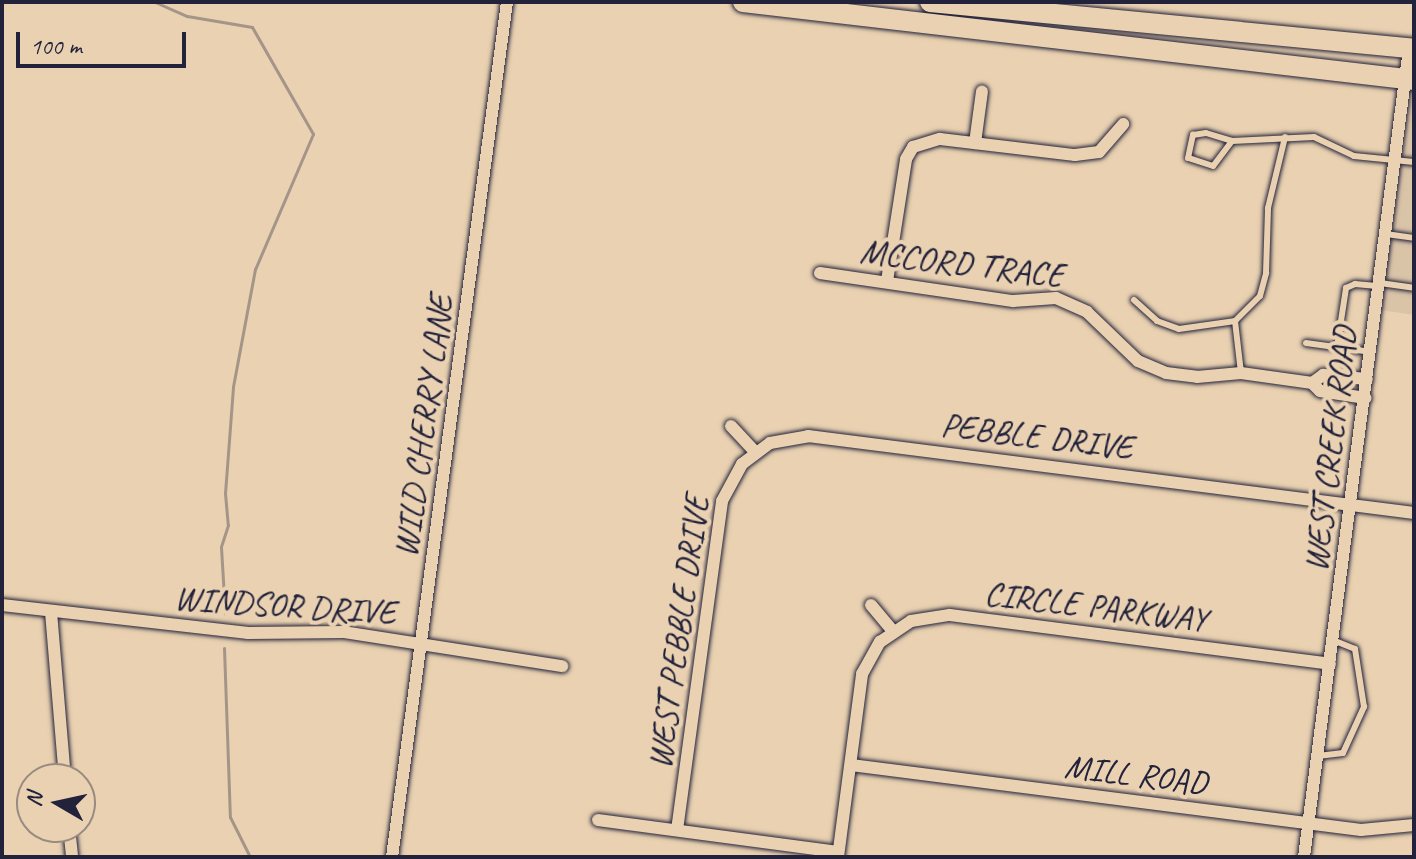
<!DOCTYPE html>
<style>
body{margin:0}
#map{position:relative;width:1416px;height:859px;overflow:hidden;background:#e9d1b1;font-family:Caveat,sans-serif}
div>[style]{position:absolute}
.built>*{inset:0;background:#dac4a8}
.stream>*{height:3px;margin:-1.5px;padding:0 1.5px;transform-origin:1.5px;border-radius:1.5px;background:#a59589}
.roads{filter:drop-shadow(0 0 2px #22223b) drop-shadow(0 0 2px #22223b)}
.service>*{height:6px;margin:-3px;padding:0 3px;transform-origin:3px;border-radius:3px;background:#e9d1b1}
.minor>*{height:12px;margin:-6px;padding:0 6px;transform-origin:6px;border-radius:6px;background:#e9d1b1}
.trunk>*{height:20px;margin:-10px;padding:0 10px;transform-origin:10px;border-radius:10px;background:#e9d1b1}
span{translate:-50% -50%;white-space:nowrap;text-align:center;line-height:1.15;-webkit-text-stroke:8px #e9d1b1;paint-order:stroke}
.street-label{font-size:34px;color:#22223b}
.frame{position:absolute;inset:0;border:4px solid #22223b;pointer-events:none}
.north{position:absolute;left:16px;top:763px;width:80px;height:80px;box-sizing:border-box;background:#e9d1b1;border:2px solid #998b82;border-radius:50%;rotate:279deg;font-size:22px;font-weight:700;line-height:32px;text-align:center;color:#22223b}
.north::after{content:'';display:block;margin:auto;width:28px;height:36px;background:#22223b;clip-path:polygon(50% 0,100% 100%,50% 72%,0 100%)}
.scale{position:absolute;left:16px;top:32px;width:170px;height:36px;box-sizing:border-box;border:4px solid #22223b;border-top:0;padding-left:10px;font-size:24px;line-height:28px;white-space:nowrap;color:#22223b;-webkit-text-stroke:6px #e9d1b1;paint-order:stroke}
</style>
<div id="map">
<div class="built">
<div style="clip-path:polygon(1413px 82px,1414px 82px,1414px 315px,1381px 310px)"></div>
</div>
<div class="stream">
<div style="left:155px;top:2px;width:35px;rotate:24deg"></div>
<div style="left:187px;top:16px;width:66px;rotate:9.6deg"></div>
<div style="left:252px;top:27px;width:123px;rotate:60.3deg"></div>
<div style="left:313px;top:134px;width:147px;rotate:113.2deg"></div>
<div style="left:255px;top:269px;width:120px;rotate:100.6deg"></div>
<div style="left:233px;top:387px;width:106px;rotate:94.3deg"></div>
<div style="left:225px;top:493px;width:32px;rotate:85deg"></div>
<div style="left:228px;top:525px;width:23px;rotate:108deg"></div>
<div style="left:221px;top:547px;width:67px;rotate:86.6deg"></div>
<div style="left:224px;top:648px;width:169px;rotate:88deg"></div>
<div style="left:230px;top:817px;width:45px;rotate:63.4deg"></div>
</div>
<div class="roads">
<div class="service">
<div style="left:1232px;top:141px;width:31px;rotate:127deg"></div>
<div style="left:1213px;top:166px;width:26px;rotate:-162deg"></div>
<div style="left:1188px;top:158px;width:24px;rotate:-78deg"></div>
<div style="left:1193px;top:135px;width:13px;rotate:-9deg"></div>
<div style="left:1206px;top:133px;width:27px;rotate:17deg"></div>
<div style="left:1232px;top:141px;width:82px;rotate:-2.8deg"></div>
<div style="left:1314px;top:137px;width:44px;rotate:25.4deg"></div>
<div style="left:1354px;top:156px;width:60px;rotate:5.7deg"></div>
<div style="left:1386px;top:234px;width:28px;rotate:8deg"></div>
<div style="left:1380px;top:283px;width:34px;rotate:8deg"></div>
<div style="left:1134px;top:300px;width:31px;rotate:42deg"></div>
<div style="left:1157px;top:321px;width:23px;rotate:20deg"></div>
<div style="left:1179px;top:329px;width:57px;rotate:-8.1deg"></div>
<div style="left:1235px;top:321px;width:35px;rotate:-45deg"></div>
<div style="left:1260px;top:296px;width:24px;rotate:-75deg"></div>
<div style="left:1266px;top:273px;width:65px;rotate:-88.2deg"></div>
<div style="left:1268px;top:208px;width:73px;rotate:-76.5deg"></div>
<div style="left:1235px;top:321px;width:52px;rotate:83.4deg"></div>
<div style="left:1306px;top:343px;width:66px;rotate:7.9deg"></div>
<div style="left:1337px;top:347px;width:60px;rotate:-81.3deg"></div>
<div style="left:1346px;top:288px;width:10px;rotate:-24deg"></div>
<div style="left:1355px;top:284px;width:22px;rotate:5deg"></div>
<div style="left:1318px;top:756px;width:25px;rotate:-7deg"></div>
<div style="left:1343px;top:753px;width:51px;rotate:-65.5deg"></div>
<div style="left:1364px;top:707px;width:59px;rotate:-98.8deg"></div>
<div style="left:1355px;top:649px;width:24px;rotate:-158deg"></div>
</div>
<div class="minor">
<div style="left:975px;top:143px;width:52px;rotate:-82.3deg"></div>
<div style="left:820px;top:273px;width:195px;rotate:8.3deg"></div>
<div style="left:1013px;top:301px;width:43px;rotate:-4deg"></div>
<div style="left:1056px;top:298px;width:34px;rotate:24deg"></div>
<div style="left:1087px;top:312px;width:71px;rotate:43.9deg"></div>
<div style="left:1138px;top:361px;width:30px;rotate:23deg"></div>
<div style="left:1166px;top:373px;width:31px;rotate:7deg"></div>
<div style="left:1197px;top:377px;width:44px;rotate:-5.2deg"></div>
<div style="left:1241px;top:373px;width:72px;rotate:8deg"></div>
<div style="left:1312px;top:383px;width:11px;rotate:45deg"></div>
<div style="left:1320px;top:391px;width:46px;rotate:8.8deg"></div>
<div style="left:887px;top:281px;width:123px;rotate:-81.1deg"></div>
<div style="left:906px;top:159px;width:14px;rotate:-60deg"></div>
<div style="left:913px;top:147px;width:28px;rotate:-17deg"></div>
<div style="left:940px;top:139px;width:136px;rotate:6.8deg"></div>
<div style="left:1075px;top:155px;width:24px;rotate:-7deg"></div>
<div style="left:1099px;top:152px;width:37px;rotate:-49deg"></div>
<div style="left:1312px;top:383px;width:14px;rotate:-36deg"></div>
<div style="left:1323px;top:375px;width:44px;rotate:5.2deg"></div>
<div style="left:731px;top:426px;width:35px;rotate:47deg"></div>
<div style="left:2px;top:605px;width:248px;rotate:6.5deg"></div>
<div style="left:248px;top:633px;width:96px;rotate:-0.6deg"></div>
<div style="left:344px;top:632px;width:221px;rotate:8.9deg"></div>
<div style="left:871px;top:605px;width:34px;rotate:50deg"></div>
<div style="left:51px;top:612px;width:168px;rotate:85.2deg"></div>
<div style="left:851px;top:765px;width:514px;rotate:7.26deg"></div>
<div style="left:1361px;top:830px;width:53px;rotate:-5.4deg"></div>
<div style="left:598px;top:820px;width:242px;rotate:7.6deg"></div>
<div style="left:69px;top:827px;width:30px;rotate:84deg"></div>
<div style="left:677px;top:830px;width:332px;rotate:-82.2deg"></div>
<div style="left:722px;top:501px;width:42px;rotate:-61.6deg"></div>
<div style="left:742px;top:464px;width:35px;rotate:-37deg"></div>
<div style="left:770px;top:443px;width:39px;rotate:-10deg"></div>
<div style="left:808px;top:436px;width:611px;rotate:7.24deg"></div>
<div style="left:392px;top:857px;width:863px;rotate:-82.34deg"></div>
<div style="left:838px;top:857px;width:185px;rotate:-82.5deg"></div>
<div style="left:862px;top:674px;width:37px;rotate:-61deg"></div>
<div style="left:880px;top:642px;width:37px;rotate:-34deg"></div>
<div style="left:911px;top:621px;width:39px;rotate:-9deg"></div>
<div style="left:950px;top:615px;width:383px;rotate:7.3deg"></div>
<div style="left:1304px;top:857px;width:816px;rotate:-82.6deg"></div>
</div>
<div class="trunk">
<div style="left:743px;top:2px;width:676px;rotate:6.63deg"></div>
<div style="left:930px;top:2px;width:486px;rotate:5.5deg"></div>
</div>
</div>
<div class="street-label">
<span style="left:962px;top:263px;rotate:7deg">MCCORD TRACE</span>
<span style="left:423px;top:426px;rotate:-82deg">WILD CHERRY LANE</span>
<span style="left:1037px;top:436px;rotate:7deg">PEBBLE DRIVE</span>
<span style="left:1330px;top:449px;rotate:-83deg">WEST CREEK ROAD</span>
<span style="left:285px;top:605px;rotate:4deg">WINDSOR DRIVE</span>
<span style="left:1096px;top:606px;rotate:7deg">CIRCLE PARKWAY</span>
<span style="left:678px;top:632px;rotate:-82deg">WEST PEBBLE DRIVE</span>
<span style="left:1136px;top:774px;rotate:7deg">MILL ROAD</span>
</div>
<div class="frame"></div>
<div class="north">N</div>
<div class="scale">100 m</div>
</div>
